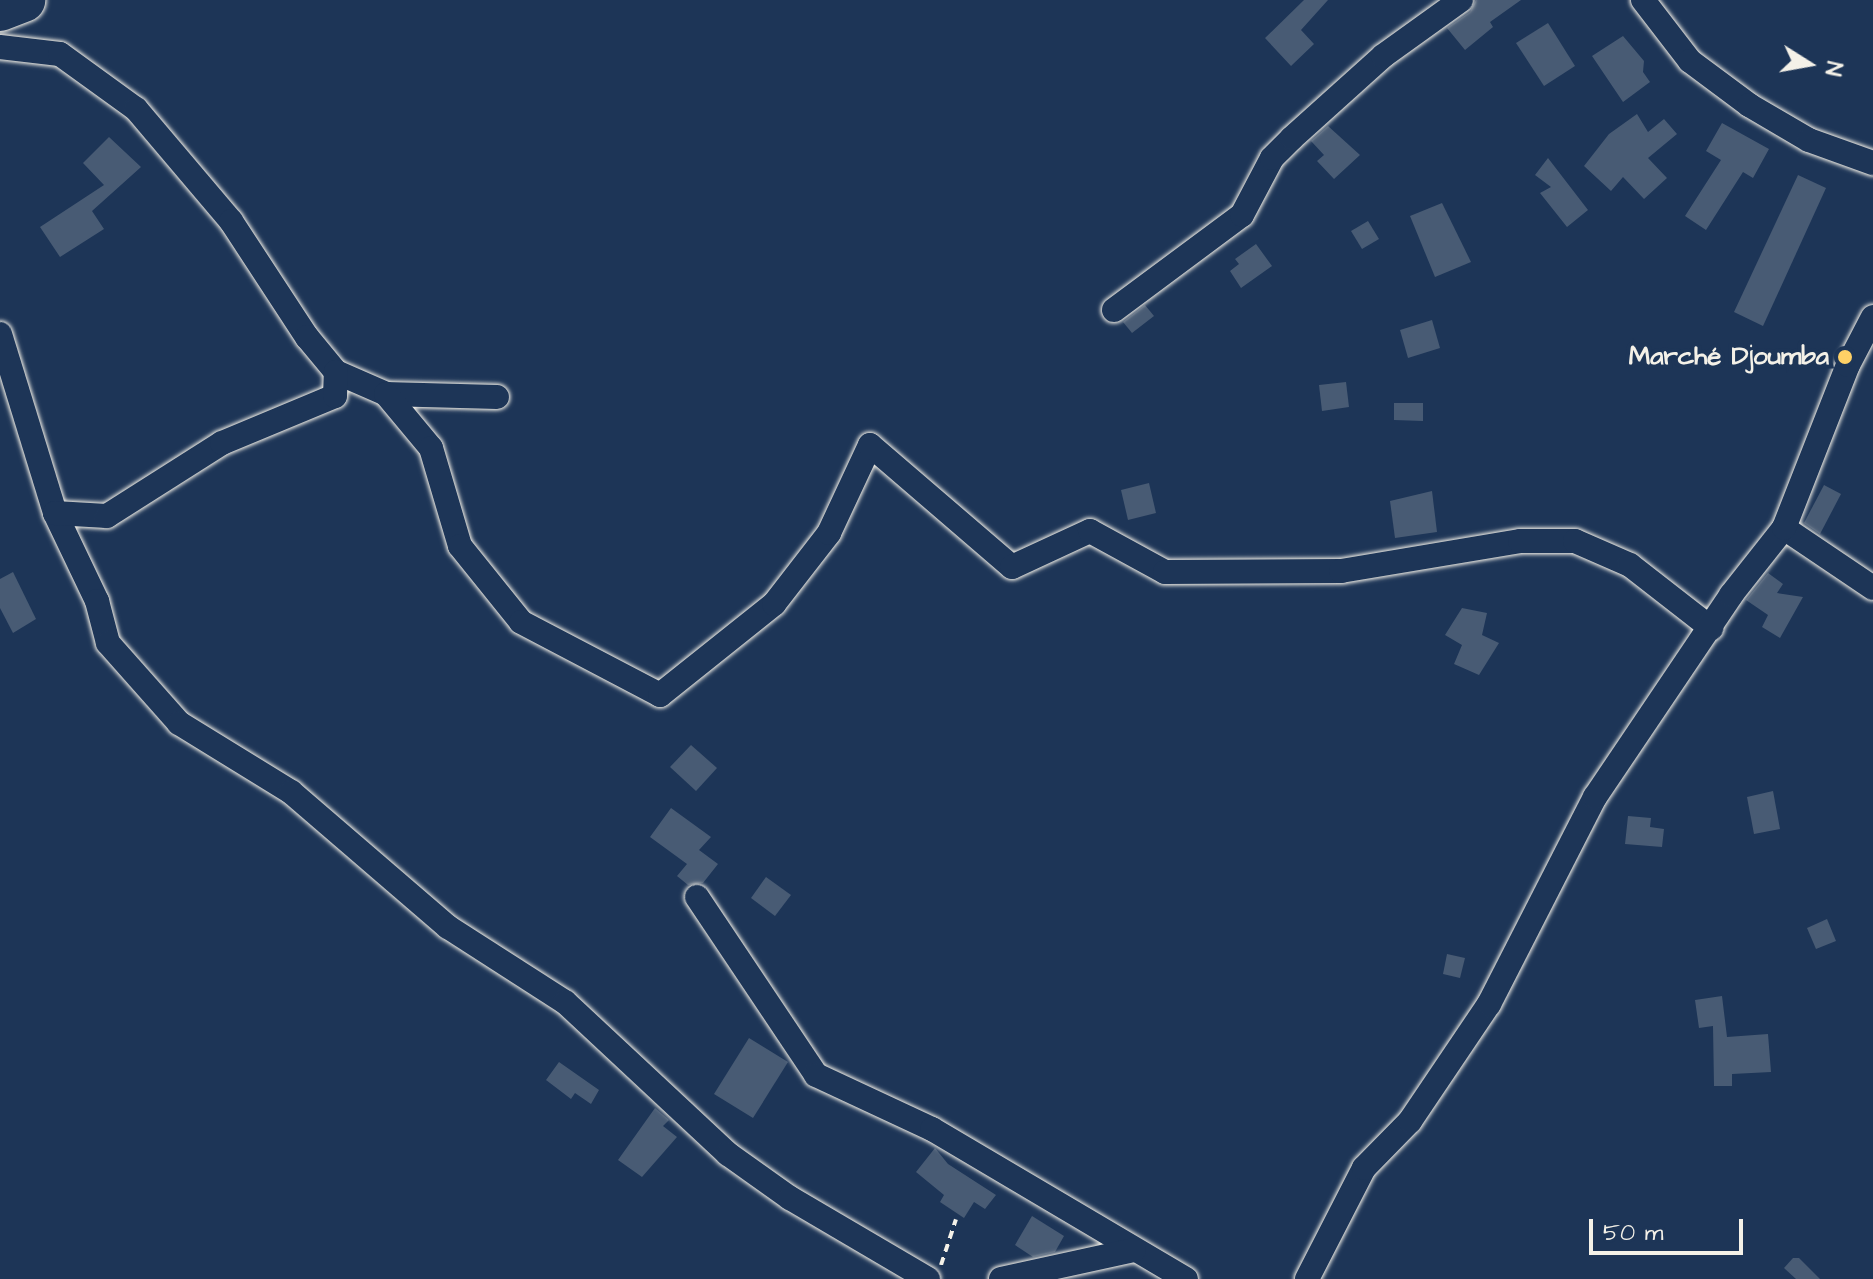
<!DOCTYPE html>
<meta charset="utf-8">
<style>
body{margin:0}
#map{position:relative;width:1873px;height:1279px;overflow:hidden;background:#1d3557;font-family:"Architects Daughter",sans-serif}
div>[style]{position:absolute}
.building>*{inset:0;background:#485b74}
.path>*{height:4px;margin-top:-2px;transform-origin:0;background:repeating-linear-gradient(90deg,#f4f1e8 0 8px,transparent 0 14px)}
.roads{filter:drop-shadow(0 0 2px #f4f1e8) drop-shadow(0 0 2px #f4f1e8)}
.street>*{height:24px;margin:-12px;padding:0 12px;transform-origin:12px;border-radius:12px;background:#1d3557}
.highway>*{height:44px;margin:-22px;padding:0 22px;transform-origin:22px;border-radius:22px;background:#1d3557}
.dots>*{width:22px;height:22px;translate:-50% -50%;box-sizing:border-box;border:4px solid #1d3557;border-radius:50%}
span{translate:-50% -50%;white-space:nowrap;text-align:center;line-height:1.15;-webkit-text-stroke:8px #1d3557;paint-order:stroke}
.poi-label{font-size:26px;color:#f4f1e8;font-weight:700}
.right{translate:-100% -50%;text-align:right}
.north{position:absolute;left:1769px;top:24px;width:80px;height:80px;-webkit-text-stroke:6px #1d3557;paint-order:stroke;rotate:101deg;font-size:22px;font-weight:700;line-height:32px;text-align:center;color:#f4f1e8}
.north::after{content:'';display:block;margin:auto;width:28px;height:36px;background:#f4f1e8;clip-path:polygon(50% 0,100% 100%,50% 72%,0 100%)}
.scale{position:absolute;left:1589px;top:1219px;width:154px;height:36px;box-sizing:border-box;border:4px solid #f4f1e8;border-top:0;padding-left:10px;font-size:24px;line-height:28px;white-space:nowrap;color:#f4f1e8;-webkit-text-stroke:6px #1d3557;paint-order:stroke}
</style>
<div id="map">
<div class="building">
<div style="clip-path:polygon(1304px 0,1328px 0,1301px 30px,1314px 44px,1291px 66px,1265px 38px)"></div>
<div style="clip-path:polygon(1476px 0,1521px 0,1490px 22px,1493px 27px,1465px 50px,1447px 28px,1470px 12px)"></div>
<div style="clip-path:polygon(1548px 23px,1575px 66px,1544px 86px,1516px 43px)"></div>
<div style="clip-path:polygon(1623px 36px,1644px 61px,1643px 72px,1650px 82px,1623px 102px,1592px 56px)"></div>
<div style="clip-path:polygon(1637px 114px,1648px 132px,1664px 119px,1677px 134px,1648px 158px,1667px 178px,1644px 199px,1623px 177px,1611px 191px,1584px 166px,1609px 134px)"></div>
<div style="clip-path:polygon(1722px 123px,1769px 149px,1753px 178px,1743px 172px,1706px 230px,1685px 216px,1721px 160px,1706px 151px)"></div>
<div style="clip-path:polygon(1328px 126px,1360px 155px,1334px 179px,1317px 161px,1324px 155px,1311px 141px)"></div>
<div style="clip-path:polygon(109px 137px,141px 167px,92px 211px,104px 229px,60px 257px,40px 227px,104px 185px,83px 163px)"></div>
<div style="clip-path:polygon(1548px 158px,1588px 210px,1567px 227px,1540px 193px,1551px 187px,1535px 175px)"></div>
<div style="clip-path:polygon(1798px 175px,1826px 188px,1763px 326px,1734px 312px)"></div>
<div style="clip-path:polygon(1442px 203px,1471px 262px,1435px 277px,1410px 216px)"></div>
<div style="clip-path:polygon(1368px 221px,1379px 239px,1362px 249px,1351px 231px)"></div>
<div style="clip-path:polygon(1256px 244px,1272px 266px,1241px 288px,1230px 271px,1239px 264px,1235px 259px)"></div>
<div style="clip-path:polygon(1145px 305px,1154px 316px,1132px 333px,1123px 322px)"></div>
<div style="clip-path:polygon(1432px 320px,1440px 348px,1408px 358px,1400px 330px)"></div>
<div style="clip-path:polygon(1346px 382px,1349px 407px,1322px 411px,1319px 385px)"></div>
<div style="clip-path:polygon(1394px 403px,1423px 403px,1423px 421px,1394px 420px)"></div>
<div style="clip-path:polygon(1149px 483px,1156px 513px,1128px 520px,1121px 490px)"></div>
<div style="clip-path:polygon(1824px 485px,1841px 494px,1820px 534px,1804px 523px)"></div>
<div style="clip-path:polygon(1432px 491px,1437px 532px,1395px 538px,1390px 501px)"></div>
<div style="clip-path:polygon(13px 572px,36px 619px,13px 633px,0 608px,0 579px)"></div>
<div style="clip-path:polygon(1768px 573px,1783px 584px,1777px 593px,1803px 597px,1780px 638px,1762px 627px,1768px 615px,1746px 600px)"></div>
<div style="clip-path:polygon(1462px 608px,1487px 613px,1482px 635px,1499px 643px,1479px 675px,1454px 664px,1462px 645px,1445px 635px)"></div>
<div style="clip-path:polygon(691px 745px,717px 768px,696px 791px,670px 767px)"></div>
<div style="clip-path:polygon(1773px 791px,1780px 829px,1754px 834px,1747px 797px)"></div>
<div style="clip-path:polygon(671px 808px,711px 837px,699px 850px,718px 864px,703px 883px,688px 885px,677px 876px,687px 864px,650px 837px)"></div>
<div style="clip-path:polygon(1628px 816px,1651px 818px,1650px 827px,1664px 829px,1662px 847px,1625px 844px)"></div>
<div style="clip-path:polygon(766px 877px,791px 895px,775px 916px,751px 898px)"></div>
<div style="clip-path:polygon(1827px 919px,1836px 941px,1816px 949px,1807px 928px)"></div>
<div style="clip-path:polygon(1447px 954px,1465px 958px,1460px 978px,1443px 974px)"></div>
<div style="clip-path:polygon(1722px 996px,1727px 1037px,1768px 1034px,1771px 1072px,1732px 1074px,1732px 1086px,1714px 1086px,1713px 1026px,1699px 1028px,1695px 1000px)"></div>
<div style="clip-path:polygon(749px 1038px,788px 1062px,753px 1118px,714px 1094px)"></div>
<div style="clip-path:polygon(559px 1062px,599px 1090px,591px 1104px,575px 1093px,571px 1099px,546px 1080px)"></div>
<div style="clip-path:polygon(655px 1108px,669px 1120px,663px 1126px,677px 1137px,642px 1177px,618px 1160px)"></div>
<div style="clip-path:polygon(935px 1148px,948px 1164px,996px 1195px,985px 1209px,974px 1202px,964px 1218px,940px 1202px,944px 1195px,916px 1172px)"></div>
<div style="clip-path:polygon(1032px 1216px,1064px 1236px,1055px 1252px,1033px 1257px,1015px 1245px)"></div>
<div style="clip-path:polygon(1793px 1258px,1799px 1258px,1820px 1279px,1796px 1279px,1784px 1268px)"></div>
</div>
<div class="path">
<div style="left:941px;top:1265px;width:48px;rotate:-71.9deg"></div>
</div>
<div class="roads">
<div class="street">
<div style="left:1643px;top:0;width:77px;rotate:52.4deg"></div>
<div style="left:1690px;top:61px;width:74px;rotate:36.7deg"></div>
<div style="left:1749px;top:105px;width:69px;rotate:30.3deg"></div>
<div style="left:1809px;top:140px;width:68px;rotate:19.8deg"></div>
<div style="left:0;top:47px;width:60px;rotate:6.7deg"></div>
<div style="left:60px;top:54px;width:94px;rotate:35.9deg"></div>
<div style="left:136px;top:109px;width:147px;rotate:49.7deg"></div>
<div style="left:231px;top:221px;width:139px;rotate:56.8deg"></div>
<div style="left:307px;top:337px;width:45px;rotate:50.4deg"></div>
<div style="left:336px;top:372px;width:55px;rotate:23.7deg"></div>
<div style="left:386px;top:394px;width:111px;rotate:1.5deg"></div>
<div style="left:1114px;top:310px;width:159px;rotate:-36.6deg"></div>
<div style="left:1242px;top:215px;width:64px;rotate:-62.2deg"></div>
<div style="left:1272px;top:158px;width:28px;rotate:-45deg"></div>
<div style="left:1292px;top:138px;width:122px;rotate:-42deg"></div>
<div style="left:1383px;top:56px;width:96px;rotate:-35.7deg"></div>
<div style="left:0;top:334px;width:187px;rotate:72.9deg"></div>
<div style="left:55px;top:513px;width:98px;rotate:64.5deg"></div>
<div style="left:97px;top:601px;width:43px;rotate:75.3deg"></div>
<div style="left:108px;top:643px;width:107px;rotate:48.4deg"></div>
<div style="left:179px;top:723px;width:132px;rotate:31.6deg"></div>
<div style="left:291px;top:792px;width:207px;rotate:40.7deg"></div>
<div style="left:448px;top:927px;width:139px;rotate:32.7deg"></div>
<div style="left:565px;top:1002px;width:223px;rotate:43deg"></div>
<div style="left:728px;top:1154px;width:76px;rotate:35.4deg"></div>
<div style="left:790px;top:1198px;width:160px;rotate:30.4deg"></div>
<div style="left:386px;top:394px;width:70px;rotate:50.2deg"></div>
<div style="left:431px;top:448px;width:102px;rotate:73.5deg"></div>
<div style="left:460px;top:546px;width:97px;rotate:51.2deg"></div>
<div style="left:521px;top:622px;width:157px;rotate:27.7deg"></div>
<div style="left:660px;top:695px;width:146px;rotate:-38.6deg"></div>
<div style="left:774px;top:604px;width:90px;rotate:-52.2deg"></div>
<div style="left:829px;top:533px;width:97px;rotate:-65deg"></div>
<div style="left:870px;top:445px;width:187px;rotate:40.7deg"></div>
<div style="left:1012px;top:567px;width:86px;rotate:-24.8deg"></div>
<div style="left:1090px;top:531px;width:85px;rotate:28.7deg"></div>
<div style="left:1165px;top:572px;width:176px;rotate:-0.3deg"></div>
<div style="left:1341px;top:571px;width:181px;rotate:-9.5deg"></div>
<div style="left:1520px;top:541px;width:55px"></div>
<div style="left:1575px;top:541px;width:60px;rotate:23.6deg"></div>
<div style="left:1630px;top:565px;width:103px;rotate:37.9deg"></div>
<div style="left:55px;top:513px;width:52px;rotate:3.3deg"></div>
<div style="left:107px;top:516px;width:136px;rotate:-32.4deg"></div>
<div style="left:222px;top:443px;width:122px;rotate:-22.6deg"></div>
<div style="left:335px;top:396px;width:24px;rotate:-88deg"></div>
<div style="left:1784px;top:528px;width:107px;rotate:34deg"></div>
<div style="left:697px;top:897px;width:214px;rotate:56.2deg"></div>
<div style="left:816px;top:1075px;width:128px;rotate:25deg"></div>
<div style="left:932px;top:1129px;width:295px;rotate:30.6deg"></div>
<div style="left:1001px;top:1279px;width:136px;rotate:-12.3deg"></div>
<div style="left:1307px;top:1279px;width:125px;rotate:-62.8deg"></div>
<div style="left:1364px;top:1168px;width:66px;rotate:-45.6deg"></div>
<div style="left:1410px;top:1121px;width:141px;rotate:-56deg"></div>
<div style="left:1489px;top:1004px;width:233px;rotate:-62.9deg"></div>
<div style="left:1595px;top:797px;width:244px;rotate:-56deg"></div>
<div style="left:1731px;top:595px;width:85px;rotate:-51.7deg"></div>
<div style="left:1784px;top:528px;width:175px;rotate:-68.6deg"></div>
<div style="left:1848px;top:365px;width:54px;rotate:-62.5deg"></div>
</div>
<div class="highway">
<div style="left:0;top:9px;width:25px;rotate:-21deg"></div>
</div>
</div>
<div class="dots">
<div style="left:1845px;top:357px;background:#ffd166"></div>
</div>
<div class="poi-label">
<span class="right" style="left:1829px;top:357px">Marché Djoumba</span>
</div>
<div class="north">N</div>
<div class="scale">50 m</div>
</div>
